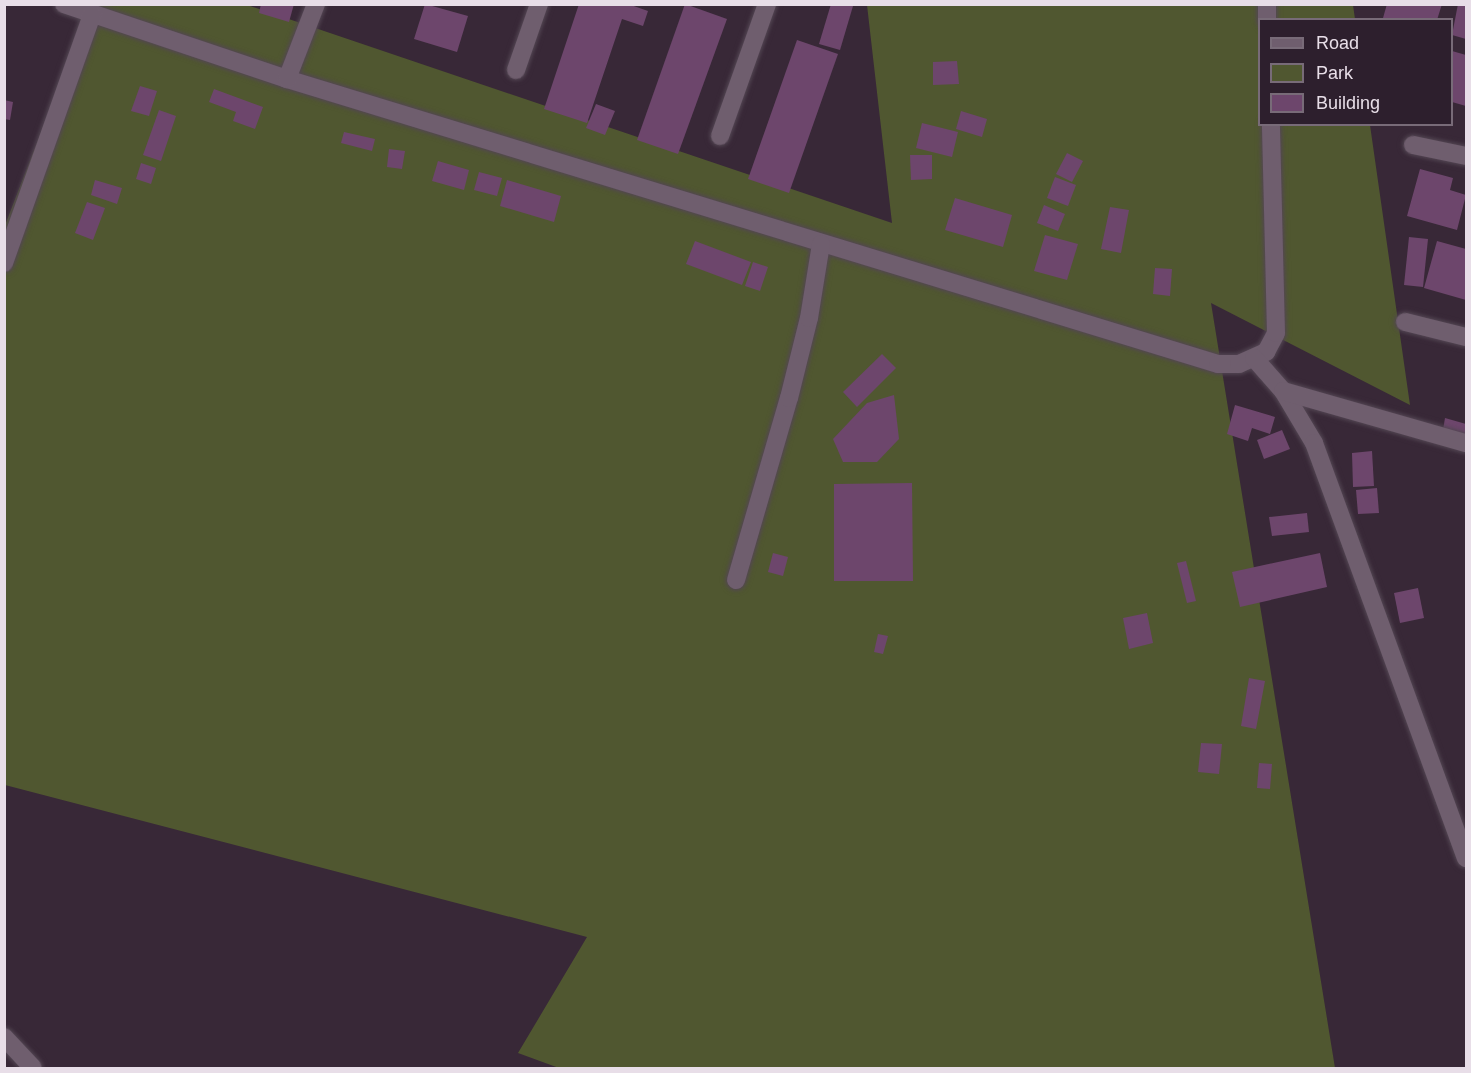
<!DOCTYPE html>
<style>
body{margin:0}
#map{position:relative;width:1471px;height:1073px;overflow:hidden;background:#382837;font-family:Arial,sans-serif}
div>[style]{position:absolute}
.green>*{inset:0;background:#505730}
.building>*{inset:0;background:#6d466c}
.roads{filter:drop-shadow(0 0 2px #534653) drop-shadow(0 0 2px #534653)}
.minor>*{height:18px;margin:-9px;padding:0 9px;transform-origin:9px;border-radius:9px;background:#6f5e6e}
span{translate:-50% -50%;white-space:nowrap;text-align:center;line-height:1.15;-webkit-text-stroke:6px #2d1f2d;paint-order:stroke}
.frame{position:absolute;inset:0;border:6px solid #e8dee8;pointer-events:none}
.legend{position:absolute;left:1258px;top:18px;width:195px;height:108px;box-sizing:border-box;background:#2d1f2d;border:2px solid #786b78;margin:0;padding:8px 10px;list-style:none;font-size:18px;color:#e8dee8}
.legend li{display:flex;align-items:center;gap:12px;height:30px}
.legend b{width:30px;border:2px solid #786b78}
</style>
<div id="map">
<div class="green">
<div style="clip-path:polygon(90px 5px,247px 5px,892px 223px,867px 5px,1353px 5px,1355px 19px,1260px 20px,1260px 124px,1370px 125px,1410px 405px,1211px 303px,1335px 1068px,559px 1068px,518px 1053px,587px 937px,5px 785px,4px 228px)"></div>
</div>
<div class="building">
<div style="clip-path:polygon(261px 4px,294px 4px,289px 22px,259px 13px)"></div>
<div style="clip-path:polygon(425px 4px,468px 16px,457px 52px,414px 39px)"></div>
<div style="clip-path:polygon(579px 4px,628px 4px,648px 11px,643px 26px,622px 19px,587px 123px,544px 109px)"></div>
<div style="clip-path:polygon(685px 4px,727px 19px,678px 154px,637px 140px)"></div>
<div style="clip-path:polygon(831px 4px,853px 6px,840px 50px,819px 44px)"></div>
<div style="clip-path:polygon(1387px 4px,1442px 4px,1437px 20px,1383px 18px)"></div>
<div style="clip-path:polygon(1458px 4px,1466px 4px,1466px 39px,1452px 35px)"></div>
<div style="clip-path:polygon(797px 40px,838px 54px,789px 193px,748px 179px)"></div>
<div style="clip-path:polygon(1452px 51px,1466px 55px,1466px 106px,1452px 102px)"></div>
<div style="clip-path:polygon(957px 61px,959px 84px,933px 85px,933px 62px)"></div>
<div style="clip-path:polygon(140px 86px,157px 91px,149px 116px,131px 111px)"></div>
<div style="clip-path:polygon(214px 89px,263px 107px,255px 129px,233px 121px,236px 112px,209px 102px)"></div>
<div style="clip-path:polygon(4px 100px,13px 102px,10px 120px,4px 119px)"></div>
<div style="clip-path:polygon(596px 104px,615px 111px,605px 135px,586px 128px)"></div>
<div style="clip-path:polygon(159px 110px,176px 116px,161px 161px,143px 155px)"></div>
<div style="clip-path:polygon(961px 111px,987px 119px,982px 137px,956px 129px)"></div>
<div style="clip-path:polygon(922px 123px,958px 132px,952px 157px,916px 148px)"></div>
<div style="clip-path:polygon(344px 132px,375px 139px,372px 151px,341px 143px)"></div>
<div style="clip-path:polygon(389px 149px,405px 151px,402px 169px,387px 167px)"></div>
<div style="clip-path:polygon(1067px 153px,1083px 161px,1072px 182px,1056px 174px)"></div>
<div style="clip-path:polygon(910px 155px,932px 155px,932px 179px,911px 180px)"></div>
<div style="clip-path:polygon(438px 161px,469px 170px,464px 190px,432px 181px)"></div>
<div style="clip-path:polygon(141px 163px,156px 168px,151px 184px,136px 179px)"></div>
<div style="clip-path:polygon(1420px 169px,1453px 178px,1450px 190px,1466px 195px,1457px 230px,1407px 216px)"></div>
<div style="clip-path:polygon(479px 172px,502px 178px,497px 196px,474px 190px)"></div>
<div style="clip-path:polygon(1055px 177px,1076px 185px,1068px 206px,1047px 198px)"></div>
<div style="clip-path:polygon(95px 180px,122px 188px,117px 204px,91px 195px)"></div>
<div style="clip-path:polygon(507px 180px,561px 196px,554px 222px,500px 206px)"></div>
<div style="clip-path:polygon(955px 198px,1012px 215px,1003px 247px,945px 230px)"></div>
<div style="clip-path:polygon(87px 202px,105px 208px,93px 240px,75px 233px)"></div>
<div style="clip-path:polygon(1044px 205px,1065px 214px,1058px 231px,1037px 223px)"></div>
<div style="clip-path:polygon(1110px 207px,1129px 210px,1121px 253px,1101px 249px)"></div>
<div style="clip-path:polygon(1045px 235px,1078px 244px,1067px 280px,1034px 271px)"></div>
<div style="clip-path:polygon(1409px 237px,1428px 239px,1423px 287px,1404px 285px)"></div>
<div style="clip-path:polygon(695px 241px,751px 262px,742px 285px,686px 264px)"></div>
<div style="clip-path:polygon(1437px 241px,1466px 249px,1466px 300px,1424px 288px)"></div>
<div style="clip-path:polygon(753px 262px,768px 267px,760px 291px,745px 286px)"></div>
<div style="clip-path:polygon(1155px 268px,1172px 269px,1170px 296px,1153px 294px)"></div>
<div style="clip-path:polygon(882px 354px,896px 368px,857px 407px,843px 392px)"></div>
<div style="clip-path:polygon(894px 395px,899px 439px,877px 462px,843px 462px,833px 439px,867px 403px)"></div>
<div style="clip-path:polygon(1235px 405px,1275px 417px,1270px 434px,1252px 428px,1248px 441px,1227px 434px)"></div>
<div style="clip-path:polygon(1445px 418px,1466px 424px,1466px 436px,1443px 430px)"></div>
<div style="clip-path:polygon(1282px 430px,1290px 449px,1264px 459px,1257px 440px)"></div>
<div style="clip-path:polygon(1372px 451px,1374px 486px,1353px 487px,1352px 453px)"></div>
<div style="clip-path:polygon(912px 483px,913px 581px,834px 581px,834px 484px)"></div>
<div style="clip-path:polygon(1377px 488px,1379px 513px,1358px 514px,1356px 490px)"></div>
<div style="clip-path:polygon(1307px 513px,1309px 532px,1272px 536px,1269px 517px)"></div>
<div style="clip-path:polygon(773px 553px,788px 557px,783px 576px,768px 572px)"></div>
<div style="clip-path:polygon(1320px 553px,1327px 587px,1240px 607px,1232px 572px)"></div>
<div style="clip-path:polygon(1186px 561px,1196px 601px,1187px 603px,1177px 563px)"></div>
<div style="clip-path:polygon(1418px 588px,1424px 618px,1400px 623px,1394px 593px)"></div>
<div style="clip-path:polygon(1147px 613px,1153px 643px,1129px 649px,1123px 618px)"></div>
<div style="clip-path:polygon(878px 634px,888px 636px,883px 654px,874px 652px)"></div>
<div style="clip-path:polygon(1249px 678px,1265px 681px,1256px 729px,1241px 726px)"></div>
<div style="clip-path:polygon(1201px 743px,1222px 744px,1219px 774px,1198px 772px)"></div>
<div style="clip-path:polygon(1259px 763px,1272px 764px,1270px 789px,1257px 788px)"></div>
</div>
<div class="roads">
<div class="minor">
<div style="left:64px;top:4px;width:235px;rotate:18.6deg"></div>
<div style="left:287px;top:79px;width:974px;rotate:17.02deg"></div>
<div style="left:1218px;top:364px;width:21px"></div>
<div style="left:1239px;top:364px;width:30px;rotate:-24deg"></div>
<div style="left:1266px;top:352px;width:21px;rotate:-62deg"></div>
<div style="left:1276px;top:333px;width:209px;rotate:-91.4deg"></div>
<div style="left:1267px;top:4px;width:16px;rotate:90deg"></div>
<div style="left:516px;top:70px;width:70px;rotate:-70.8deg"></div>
<div style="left:287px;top:79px;width:80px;rotate:-68.9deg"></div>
<div style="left:720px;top:136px;width:140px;rotate:-70.4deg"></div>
<div style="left:1413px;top:145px;width:54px;rotate:11.7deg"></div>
<div style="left:4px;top:263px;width:264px;rotate:-70.5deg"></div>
<div style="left:1405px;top:322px;width:63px;rotate:13.8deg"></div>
<div style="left:1254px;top:358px;width:44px;rotate:48.7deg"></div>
<div style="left:1283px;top:391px;width:61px;rotate:59.2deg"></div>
<div style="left:1314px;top:443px;width:442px;rotate:69.9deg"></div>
<div style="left:1283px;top:391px;width:190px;rotate:15.9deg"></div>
<div style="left:736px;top:580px;width:190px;rotate:-73.8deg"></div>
<div style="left:789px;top:398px;width:82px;rotate:-76deg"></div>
<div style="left:809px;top:318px;width:75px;rotate:-80.8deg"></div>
<div style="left:4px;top:1037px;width:42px;rotate:46.9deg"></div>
</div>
</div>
<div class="frame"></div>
<ul class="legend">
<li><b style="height:8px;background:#6f5e6e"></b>Road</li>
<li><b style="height:16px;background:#505730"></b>Park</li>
<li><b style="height:16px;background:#6d466c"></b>Building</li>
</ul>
</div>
